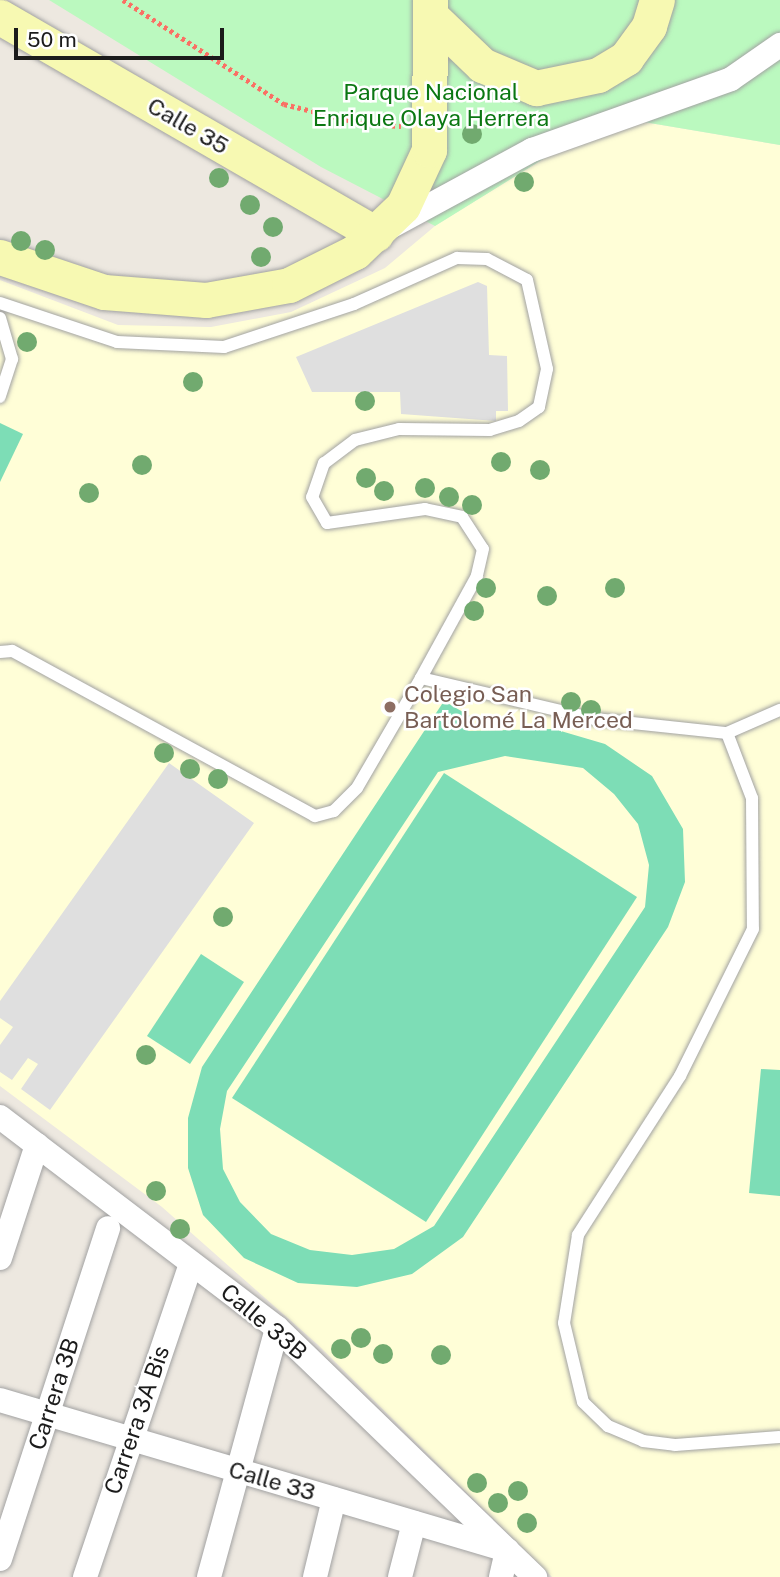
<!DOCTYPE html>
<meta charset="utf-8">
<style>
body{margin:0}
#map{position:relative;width:780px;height:1577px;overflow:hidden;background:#ede8e0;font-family:"Public Sans",sans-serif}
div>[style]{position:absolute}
.education>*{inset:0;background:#fffed7}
.park>*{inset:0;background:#bbf9bf}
.pitch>*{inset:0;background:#7dddb6}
.parking>*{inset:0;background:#dfdfdf}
.path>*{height:4.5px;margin-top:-2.25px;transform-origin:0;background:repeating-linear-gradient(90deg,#fa7064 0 3.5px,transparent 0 7px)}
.roads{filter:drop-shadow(0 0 2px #a2a2a2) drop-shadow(0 0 2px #a2a2a2)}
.lane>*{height:12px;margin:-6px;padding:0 6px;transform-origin:6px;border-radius:6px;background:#fff}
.street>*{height:24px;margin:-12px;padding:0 12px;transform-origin:12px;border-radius:12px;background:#fff}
.secondary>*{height:35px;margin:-17.5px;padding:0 17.5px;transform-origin:17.5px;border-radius:17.5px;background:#f7f9b2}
.trees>*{width:20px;height:20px;margin:-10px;border-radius:50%;background:#71aa6f}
.dots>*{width:19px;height:19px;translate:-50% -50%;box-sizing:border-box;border:4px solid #fff;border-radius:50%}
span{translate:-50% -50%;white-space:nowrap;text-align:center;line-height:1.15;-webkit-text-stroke:5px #fff;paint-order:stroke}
.park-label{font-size:23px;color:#0b7712}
.street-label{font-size:23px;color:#1b1b1b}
.education-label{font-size:23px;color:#785e54}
.left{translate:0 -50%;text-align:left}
.scale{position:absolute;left:14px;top:28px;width:210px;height:32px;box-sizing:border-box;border:4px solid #1b1b1b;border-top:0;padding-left:9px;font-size:21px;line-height:24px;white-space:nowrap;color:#1b1b1b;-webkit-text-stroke:5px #fff;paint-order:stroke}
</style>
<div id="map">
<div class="education">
<div style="clip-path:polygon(626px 119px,780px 145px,780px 1577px,552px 1577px,317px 1344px,162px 1207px,0 1086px,0 280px,118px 325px,211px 327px,291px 312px,385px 268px,435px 226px,548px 156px)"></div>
</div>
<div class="park">
<div style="clip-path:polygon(49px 0,780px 0,780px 145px,626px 119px,548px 156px,435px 226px,321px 167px)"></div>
</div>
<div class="pitch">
<div style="clip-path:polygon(0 423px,23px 434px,0 482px)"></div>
<div style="clip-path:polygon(evenodd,444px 701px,475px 719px,468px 731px,554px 729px,605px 744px,652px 776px,683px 829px,685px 882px,668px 927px,463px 1237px,412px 1274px,357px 1287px,298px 1283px,244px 1258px,203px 1215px,188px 1168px,188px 1118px,202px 1067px,444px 701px,505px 756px,583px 768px,614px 794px,638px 824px,649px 865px,645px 907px,434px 1226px,394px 1249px,352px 1255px,310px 1250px,271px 1234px,240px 1202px,223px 1169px,220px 1129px,227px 1091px,438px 772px,505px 756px)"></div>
<div style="clip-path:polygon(444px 773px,637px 897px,426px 1222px,232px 1098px)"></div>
<div style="clip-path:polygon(201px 954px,244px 982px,190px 1064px,147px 1036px)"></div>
<div style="clip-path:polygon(761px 1069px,780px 1070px,780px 1196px,749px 1193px)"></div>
</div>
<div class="parking">
<div style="clip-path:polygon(478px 282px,487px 286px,489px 355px,507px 356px,508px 411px,496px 411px,496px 421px,401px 414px,400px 392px,312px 392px,296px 357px)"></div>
<div style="clip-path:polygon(169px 763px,254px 823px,50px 1110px,21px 1089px,38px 1064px,28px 1058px,12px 1080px,0 1072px,0 1045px,13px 1027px,0 1018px,0 1001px)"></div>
</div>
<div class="path">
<div style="left:123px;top:0;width:192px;rotate:32.9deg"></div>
<div style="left:284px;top:104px;width:82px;rotate:14deg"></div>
<div style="left:364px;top:124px;width:37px;rotate:3deg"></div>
</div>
<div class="roads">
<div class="lane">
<div style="left:0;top:303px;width:123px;rotate:18.4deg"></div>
<div style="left:117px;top:342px;width:107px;rotate:2.7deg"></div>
<div style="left:224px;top:347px;width:137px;rotate:-18.3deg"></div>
<div style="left:354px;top:304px;width:113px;rotate:-24.1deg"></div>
<div style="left:457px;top:258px;width:30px;rotate:2deg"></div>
<div style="left:487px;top:259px;width:45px;rotate:27.7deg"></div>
<div style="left:527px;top:280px;width:91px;rotate:77.3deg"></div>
<div style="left:547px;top:369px;width:39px;rotate:102deg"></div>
<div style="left:539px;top:407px;width:24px;rotate:145deg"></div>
<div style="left:519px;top:421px;width:30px;rotate:163deg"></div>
<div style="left:490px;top:430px;width:91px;rotate:-179.4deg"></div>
<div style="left:399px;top:429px;width:45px;rotate:166deg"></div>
<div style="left:355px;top:440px;width:39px;rotate:143deg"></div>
<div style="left:324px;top:463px;width:36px;rotate:109deg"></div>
<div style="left:312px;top:497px;width:30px;rotate:60deg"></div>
<div style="left:327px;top:523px;width:99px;rotate:-8.1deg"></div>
<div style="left:425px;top:509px;width:38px;rotate:12deg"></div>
<div style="left:462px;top:517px;width:38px;rotate:57deg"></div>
<div style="left:483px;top:549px;width:28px;rotate:103deg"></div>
<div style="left:477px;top:576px;width:116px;rotate:118.8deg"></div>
<div style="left:421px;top:678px;width:127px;rotate:120.2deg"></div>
<div style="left:357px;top:788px;width:33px;rotate:135deg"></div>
<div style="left:334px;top:811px;width:20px;rotate:165deg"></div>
<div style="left:315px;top:816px;width:345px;rotate:-151.4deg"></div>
<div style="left:12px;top:651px;width:12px;rotate:175deg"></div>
<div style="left:0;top:318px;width:43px;rotate:73.7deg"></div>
<div style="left:12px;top:359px;width:40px;rotate:108deg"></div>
<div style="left:421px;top:678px;width:179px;rotate:13.3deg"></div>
<div style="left:595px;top:719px;width:133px;rotate:6.1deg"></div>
<div style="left:727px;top:733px;width:70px;rotate:69deg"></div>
<div style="left:752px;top:798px;width:131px;rotate:89.6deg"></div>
<div style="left:753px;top:929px;width:164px;rotate:116.4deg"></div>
<div style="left:680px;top:1076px;width:189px;rotate:122.7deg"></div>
<div style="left:578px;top:1235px;width:89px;rotate:99deg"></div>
<div style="left:564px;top:1323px;width:81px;rotate:76.5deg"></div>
<div style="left:583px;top:1402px;width:35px;rotate:44deg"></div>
<div style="left:608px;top:1426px;width:38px;rotate:23deg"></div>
<div style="left:643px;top:1441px;width:32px;rotate:7deg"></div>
<div style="left:675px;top:1445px;width:105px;rotate:-4.4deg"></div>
<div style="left:727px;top:733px;width:58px;rotate:-23.5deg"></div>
</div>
<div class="street">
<div style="left:390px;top:227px;width:162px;rotate:-28.5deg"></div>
<div style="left:532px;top:150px;width:211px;rotate:-19.6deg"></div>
<div style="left:731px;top:79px;width:60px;rotate:-34.8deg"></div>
<div style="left:0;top:1117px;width:348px;rotate:37.3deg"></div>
<div style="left:277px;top:1328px;width:359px;rotate:44deg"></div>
<div style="left:0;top:1258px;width:119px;rotate:-71.9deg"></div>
<div style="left:0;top:1400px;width:529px;rotate:16.48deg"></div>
<div style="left:0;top:1559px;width:348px;rotate:-71.9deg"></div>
<div style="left:85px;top:1577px;width:330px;rotate:-71.3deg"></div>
<div style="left:209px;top:1577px;width:258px;rotate:-74.7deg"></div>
<div style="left:315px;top:1577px;width:80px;rotate:-76.3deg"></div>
<div style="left:400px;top:1577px;width:56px;rotate:-75.5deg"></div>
<div style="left:501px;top:1577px;width:27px;rotate:-77deg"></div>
</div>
<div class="secondary">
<div style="left:431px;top:16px;width:71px;rotate:43.9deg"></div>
<div style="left:482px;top:65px;width:59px;rotate:23.1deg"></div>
<div style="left:536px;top:88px;width:63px;rotate:-11.8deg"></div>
<div style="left:598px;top:75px;width:33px;rotate:-31deg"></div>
<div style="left:626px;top:58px;width:39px;rotate:-54deg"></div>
<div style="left:649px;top:26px;width:27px;rotate:-73deg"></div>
<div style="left:0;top:17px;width:434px;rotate:30deg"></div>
<div style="left:0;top:257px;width:110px;rotate:18.6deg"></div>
<div style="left:104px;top:292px;width:102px;rotate:4.5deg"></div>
<div style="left:206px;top:300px;width:84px;rotate:-10.2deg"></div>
<div style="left:289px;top:285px;width:74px;rotate:-26.6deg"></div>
<div style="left:355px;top:252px;width:66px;rotate:-43.8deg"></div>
<div style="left:403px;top:206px;width:62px;rotate:-65.1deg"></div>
<div style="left:429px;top:150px;width:150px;rotate:-89.6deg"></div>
</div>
</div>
<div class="trees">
<div style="left:472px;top:134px"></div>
<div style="left:219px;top:178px"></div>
<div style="left:524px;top:182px"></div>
<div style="left:250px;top:205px"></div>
<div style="left:273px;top:227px"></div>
<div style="left:21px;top:241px"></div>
<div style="left:45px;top:250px"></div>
<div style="left:261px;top:257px"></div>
<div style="left:27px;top:342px"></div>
<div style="left:193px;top:382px"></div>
<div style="left:365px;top:401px"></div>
<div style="left:501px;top:462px"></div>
<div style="left:142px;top:465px"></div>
<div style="left:540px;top:470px"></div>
<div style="left:366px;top:478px"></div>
<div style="left:425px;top:488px"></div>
<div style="left:384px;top:491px"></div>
<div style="left:89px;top:493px"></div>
<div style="left:449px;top:497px"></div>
<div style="left:472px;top:505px"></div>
<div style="left:486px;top:588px"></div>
<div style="left:615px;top:588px"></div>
<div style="left:547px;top:596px"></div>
<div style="left:474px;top:611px"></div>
<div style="left:571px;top:702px"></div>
<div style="left:591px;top:710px"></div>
<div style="left:164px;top:753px"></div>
<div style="left:190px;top:769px"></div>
<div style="left:218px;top:779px"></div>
<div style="left:223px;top:917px"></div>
<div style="left:146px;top:1055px"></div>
<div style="left:156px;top:1191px"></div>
<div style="left:180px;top:1229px"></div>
<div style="left:361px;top:1338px"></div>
<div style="left:341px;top:1349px"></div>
<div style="left:383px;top:1354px"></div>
<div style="left:441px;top:1355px"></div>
<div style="left:477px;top:1483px"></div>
<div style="left:518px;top:1491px"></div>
<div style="left:498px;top:1503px"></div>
<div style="left:527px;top:1523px"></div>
</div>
<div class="dots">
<div style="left:390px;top:707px;background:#8d6e63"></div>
</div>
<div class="park-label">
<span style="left:431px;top:105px">Parque Nacional<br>Enrique Olaya Herrera</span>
</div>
<div class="street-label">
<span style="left:188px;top:126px;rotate:30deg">Calle 35</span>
<span style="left:264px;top:1322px;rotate:40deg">Calle 33B</span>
<span style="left:54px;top:1394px;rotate:-72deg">Carrera 3B</span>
<span style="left:137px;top:1420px;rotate:-71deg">Carrera 3A Bis</span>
<span style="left:272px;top:1481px;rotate:16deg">Calle 33</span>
</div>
<div class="education-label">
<span class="left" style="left:404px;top:707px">Colegio San<br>Bartolomé La Merced</span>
</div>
<div class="scale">50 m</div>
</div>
